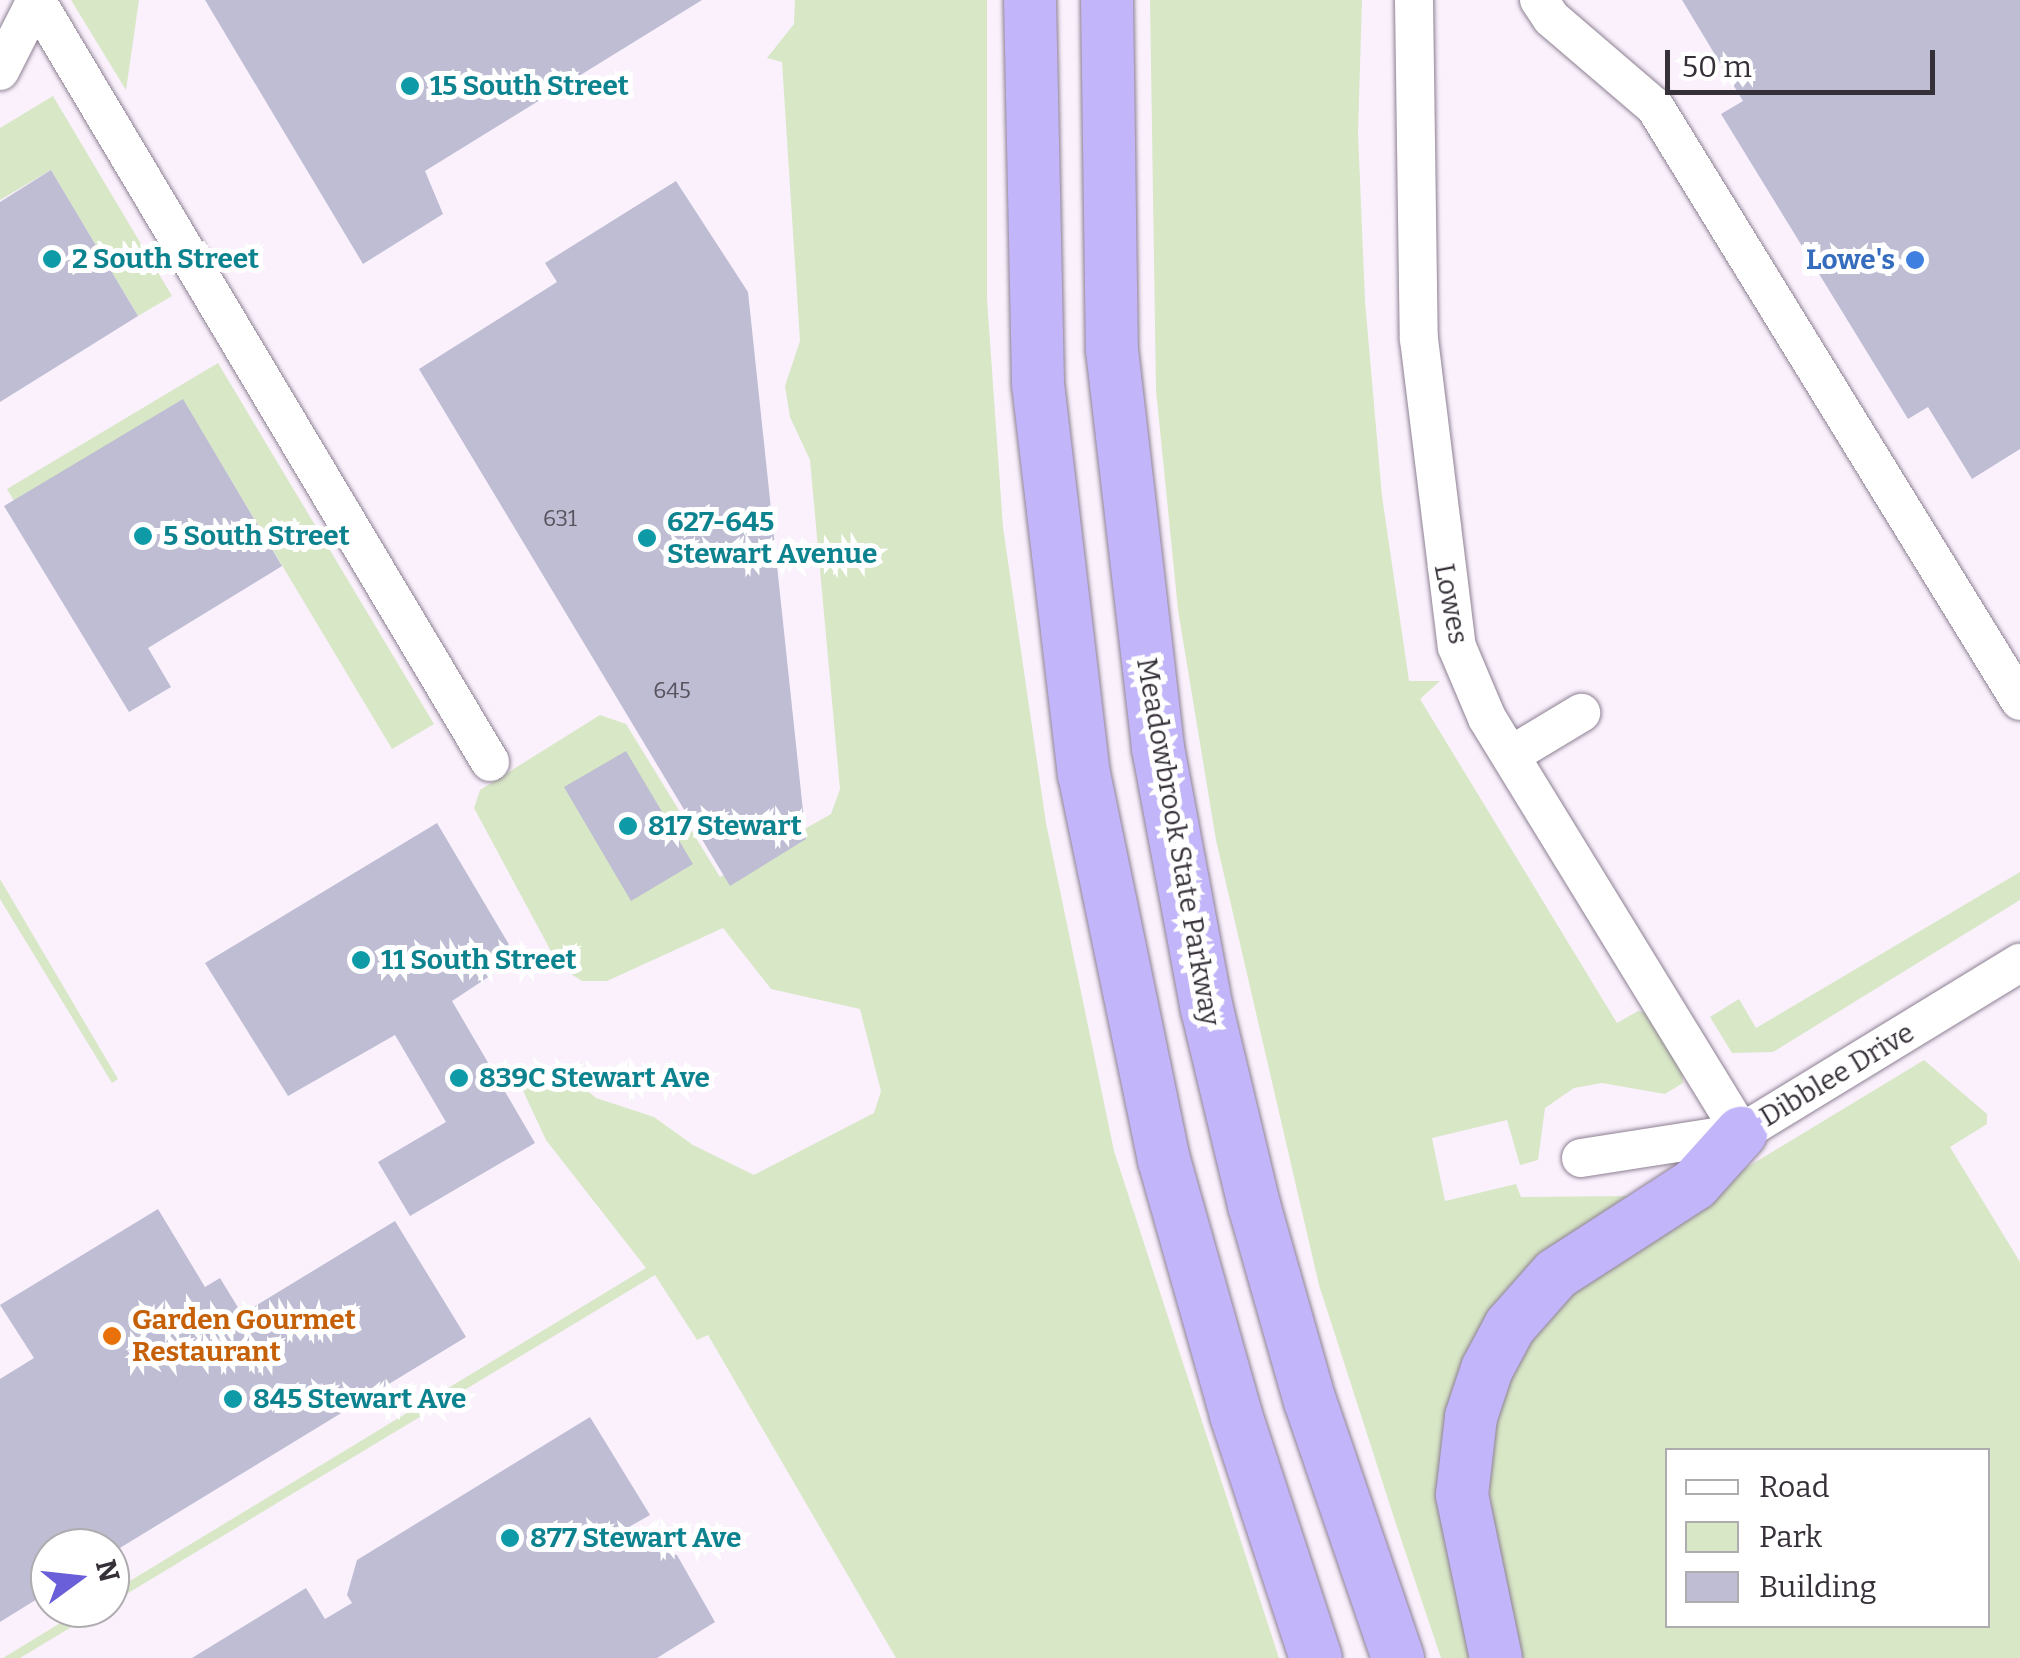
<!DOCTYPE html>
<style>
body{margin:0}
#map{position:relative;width:2020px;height:1658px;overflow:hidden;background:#faf1fd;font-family:Bitter,serif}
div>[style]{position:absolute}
.green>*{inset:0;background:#d8e7c6}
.building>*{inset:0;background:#bebdd3}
.roads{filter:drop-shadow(0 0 2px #8d8092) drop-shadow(0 0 2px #8d8092)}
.minor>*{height:38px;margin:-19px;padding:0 19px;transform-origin:19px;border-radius:19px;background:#fff}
.highway>*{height:52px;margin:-26px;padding:0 26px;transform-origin:26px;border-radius:26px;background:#c2b5f9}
.dots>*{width:28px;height:28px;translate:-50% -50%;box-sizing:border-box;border:5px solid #fff;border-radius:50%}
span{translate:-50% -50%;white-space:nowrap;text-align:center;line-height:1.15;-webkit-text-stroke:10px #fff;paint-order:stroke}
.number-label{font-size:22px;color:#58535f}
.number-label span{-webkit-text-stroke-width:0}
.culture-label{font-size:28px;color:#0d838f;font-weight:700}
.left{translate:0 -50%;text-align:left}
.shop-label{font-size:28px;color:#366cbe;font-weight:700}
.right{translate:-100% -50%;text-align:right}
.street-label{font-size:28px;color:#363038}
.food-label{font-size:28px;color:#c56008;font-weight:700}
.legend{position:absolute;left:1665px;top:1448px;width:325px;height:180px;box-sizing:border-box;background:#fff;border:2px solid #afacaf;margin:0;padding:12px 18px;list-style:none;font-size:30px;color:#363038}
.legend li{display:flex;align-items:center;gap:20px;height:50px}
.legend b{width:50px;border:2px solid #afacaf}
.north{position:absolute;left:30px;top:1528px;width:100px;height:100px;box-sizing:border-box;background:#fff;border:2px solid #afacaf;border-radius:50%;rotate:75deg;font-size:28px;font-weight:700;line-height:40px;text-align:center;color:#363038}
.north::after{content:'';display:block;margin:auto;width:35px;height:45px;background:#6a5fd8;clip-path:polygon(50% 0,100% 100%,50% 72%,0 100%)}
.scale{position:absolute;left:1665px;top:50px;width:270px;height:45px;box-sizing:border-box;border:5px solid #363038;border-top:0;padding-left:12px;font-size:30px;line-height:35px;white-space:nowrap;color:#363038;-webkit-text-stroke:8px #fff;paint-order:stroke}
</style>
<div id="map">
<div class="green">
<div style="clip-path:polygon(71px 0,139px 0,126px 90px)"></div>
<div style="clip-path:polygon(795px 0,987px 0,987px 299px,1003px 527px,1046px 823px,1114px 1151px,1279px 1658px,896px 1658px,708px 1335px,697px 1340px,655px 1275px,110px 1604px,110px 1593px,646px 1268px,546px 1140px,519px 1082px,533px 1067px,566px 1072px,596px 1098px,654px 1117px,693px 1145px,754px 1175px,874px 1113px,881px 1091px,860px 1009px,771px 989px,723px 928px,607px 981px,582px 981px,559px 966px,474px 808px,480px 790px,600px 715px,626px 724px,720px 877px,831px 814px,840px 789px,810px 460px,790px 417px,785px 386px,800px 341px,782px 62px,767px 58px,794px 24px)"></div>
<div style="clip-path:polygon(1150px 0,1362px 0,1358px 133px,1365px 301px,1382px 496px,1409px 681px,1440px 681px,1420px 699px,1617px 1023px,1638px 1011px,1646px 1013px,1682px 1073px,1683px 1083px,1665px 1094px,1602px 1083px,1574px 1088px,1545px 1108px,1538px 1160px,1520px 1165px,1507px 1120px,1432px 1138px,1445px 1201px,1516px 1184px,1521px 1197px,1629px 1196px,1485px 1340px,1484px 1658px,1441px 1658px,1397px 1527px,1319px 1285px,1216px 840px,1178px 610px,1156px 390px)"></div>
<div style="clip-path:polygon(53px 96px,172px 296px,138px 316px,51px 170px,0 200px,0 128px)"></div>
<div style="clip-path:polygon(218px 363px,434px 724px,392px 749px,183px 400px,14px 501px,7px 489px)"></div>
<div style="clip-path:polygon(2020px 872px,2020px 900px,1773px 1052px,1732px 1053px,1710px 1017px,1739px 999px,1756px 1028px)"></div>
<div style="clip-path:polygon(0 879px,118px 1079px,112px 1083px,0 899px)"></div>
<div style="clip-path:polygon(evenodd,1924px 1060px,1987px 1114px,1987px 1124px,1950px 1147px,2020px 1262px,2020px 1658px,1518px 1658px,1493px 1534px,1487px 1456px,1503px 1387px,1530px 1329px,1617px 1246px,1924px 1060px,1668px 1450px,1988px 1450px,1988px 1626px,1668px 1626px,1668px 1450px)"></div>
<div style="clip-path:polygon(85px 1608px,103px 1608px,20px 1658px,3px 1658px)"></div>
</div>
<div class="building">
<div style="clip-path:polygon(205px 0,702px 0,425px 171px,443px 214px,363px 264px)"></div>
<div style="clip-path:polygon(1682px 0,2020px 0,2020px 449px,1972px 479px,1928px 407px,1908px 419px,1721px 114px,1743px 101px)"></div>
<div style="clip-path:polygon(51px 170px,138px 316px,0 402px,0 202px)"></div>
<div style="clip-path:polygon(676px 181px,748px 292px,806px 839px,730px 886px,419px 369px,557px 282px,545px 263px)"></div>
<div style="clip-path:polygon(183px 399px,282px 566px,148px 648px,171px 687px,129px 712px,4px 506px)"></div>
<div style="clip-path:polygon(626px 751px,693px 864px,631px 901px,564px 787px)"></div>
<div style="clip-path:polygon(437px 823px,517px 958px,452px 1001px,535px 1143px,410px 1216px,378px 1162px,446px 1122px,395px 1035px,288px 1096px,205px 963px)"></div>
<div style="clip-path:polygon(158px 1209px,205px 1287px,220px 1278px,242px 1314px,395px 1221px,466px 1337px,110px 1554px,110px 1548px,50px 1548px,50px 1591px,0 1622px,0 1379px,34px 1358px,0 1305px)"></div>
<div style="clip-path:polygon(590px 1417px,650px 1515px,622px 1531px,630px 1544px,677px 1555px,715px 1622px,657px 1658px,192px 1658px,306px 1588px,325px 1619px,352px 1603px,347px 1595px,357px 1560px)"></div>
</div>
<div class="roads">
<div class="minor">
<div style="left:36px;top:0;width:887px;rotate:59.21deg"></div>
<div style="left:1414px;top:0;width:339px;rotate:89.2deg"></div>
<div style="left:1419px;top:339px;width:310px;rotate:83deg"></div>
<div style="left:1457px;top:647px;width:77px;rotate:67.1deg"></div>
<div style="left:1487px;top:718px;width:487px;rotate:58.5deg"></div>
<div style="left:1539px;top:0;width:22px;rotate:56deg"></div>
<div style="left:1551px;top:18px;width:137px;rotate:40.6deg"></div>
<div style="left:1655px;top:107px;width:697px;rotate:58.43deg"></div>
<div style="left:0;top:71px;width:80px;rotate:-63.1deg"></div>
<div style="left:1511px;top:755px;width:82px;rotate:-31deg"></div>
<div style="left:1581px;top:1158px;width:162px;rotate:-8.9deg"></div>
<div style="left:1741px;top:1133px;width:327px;rotate:-31.4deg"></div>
</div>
<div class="highway">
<div style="left:1030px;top:0;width:384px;rotate:88.8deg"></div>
<div style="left:1038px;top:384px;width:393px;rotate:83.3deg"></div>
<div style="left:1084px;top:774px;width:394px;rotate:78.3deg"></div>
<div style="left:1164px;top:1160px;width:265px;rotate:74.2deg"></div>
<div style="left:1236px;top:1415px;width:256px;rotate:71.8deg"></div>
<div style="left:1107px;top:0;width:350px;rotate:89.2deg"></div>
<div style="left:1112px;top:350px;width:401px;rotate:83.4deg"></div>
<div style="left:1158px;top:748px;width:266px;rotate:79.4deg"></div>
<div style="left:1207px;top:1009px;width:202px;rotate:76.5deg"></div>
<div style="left:1254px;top:1205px;width:204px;rotate:74.1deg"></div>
<div style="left:1310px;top:1401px;width:272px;rotate:71.1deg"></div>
<div style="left:1496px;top:1658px;width:167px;rotate:-101.8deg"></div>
<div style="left:1462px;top:1495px;width:79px;rotate:-83.4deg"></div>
<div style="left:1471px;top:1417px;width:51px;rotate:-71.6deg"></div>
<div style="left:1487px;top:1369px;width:49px;rotate:-61.9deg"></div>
<div style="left:1510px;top:1326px;width:69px;rotate:-48.5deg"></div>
<div style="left:1556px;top:1274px;width:166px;rotate:-32.9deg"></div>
<div style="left:1695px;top:1184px;width:69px;rotate:-48deg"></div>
</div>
</div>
<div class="dots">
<div style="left:410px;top:86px;background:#0f9aa8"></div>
<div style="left:52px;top:259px;background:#0f9aa8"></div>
<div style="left:1915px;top:260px;background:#3f7fe0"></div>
<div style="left:143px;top:536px;background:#0f9aa8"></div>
<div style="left:647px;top:538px;background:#0f9aa8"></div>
<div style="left:628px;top:826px;background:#0f9aa8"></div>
<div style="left:361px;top:960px;background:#0f9aa8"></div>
<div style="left:459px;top:1078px;background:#0f9aa8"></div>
<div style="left:112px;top:1336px;background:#e8710a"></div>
<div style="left:233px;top:1399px;background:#0f9aa8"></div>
<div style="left:510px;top:1538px;background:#0f9aa8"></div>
</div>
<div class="number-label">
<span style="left:560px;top:519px">631</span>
<span style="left:672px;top:691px">645</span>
</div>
<div class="culture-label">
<span class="left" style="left:430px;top:86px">15 South Street</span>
<span class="left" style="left:72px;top:259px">2 South Street</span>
<span class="left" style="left:667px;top:538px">627-645<br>Stewart Avenue</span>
<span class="left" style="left:163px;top:536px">5 South Street</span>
<span class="left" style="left:648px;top:826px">817 Stewart</span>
<span class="left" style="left:381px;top:960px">11 South Street</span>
<span class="left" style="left:479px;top:1078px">839C Stewart Ave</span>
<span class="left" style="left:253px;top:1399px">845 Stewart Ave</span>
<span class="left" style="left:530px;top:1538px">877 Stewart Ave</span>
</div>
<div class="shop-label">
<span class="right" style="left:1895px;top:260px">Lowe's</span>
</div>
<div class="street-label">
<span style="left:1451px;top:604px;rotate:79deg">Lowes</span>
<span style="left:1178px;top:842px;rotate:80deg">Meadowbrook State Parkway</span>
<span style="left:1837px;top:1075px;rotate:-31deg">Dibblee Drive</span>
</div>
<div class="food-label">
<span class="left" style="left:132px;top:1336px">Garden Gourmet<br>Restaurant</span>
</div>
<ul class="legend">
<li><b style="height:12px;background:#fff"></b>Road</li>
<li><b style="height:28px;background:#d8e7c6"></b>Park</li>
<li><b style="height:28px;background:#bebdd3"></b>Building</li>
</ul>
<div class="north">N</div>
<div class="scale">50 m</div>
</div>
